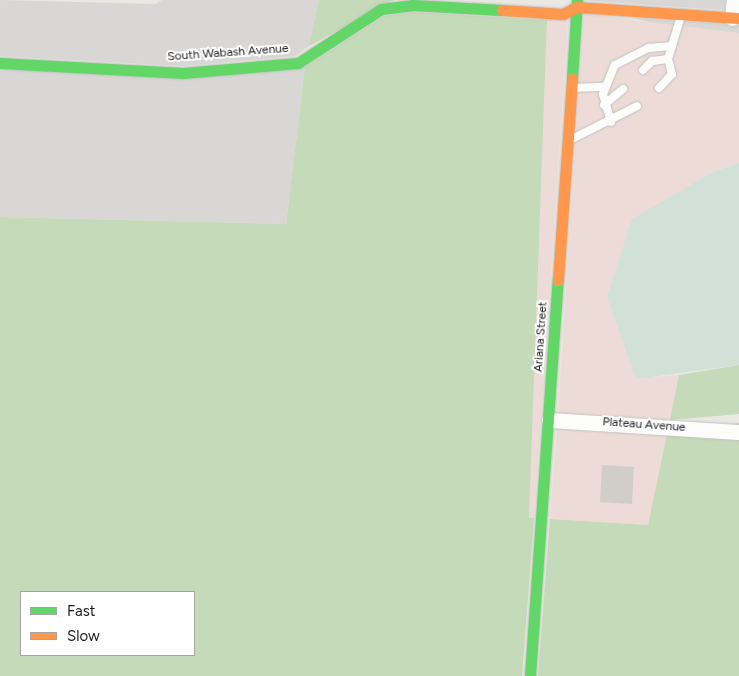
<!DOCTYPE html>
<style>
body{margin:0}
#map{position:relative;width:739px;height:676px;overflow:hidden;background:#eae8e3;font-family:Figtree,sans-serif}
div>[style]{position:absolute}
.residential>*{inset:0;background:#d9d7d5}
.commercial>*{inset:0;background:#eddbd7}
.forest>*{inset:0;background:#c4dab8}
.wetland>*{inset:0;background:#d1e1d7}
.building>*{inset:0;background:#d1ceca}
.roads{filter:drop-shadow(0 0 1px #c2c2bf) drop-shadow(0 0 1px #c2c2bf)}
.lane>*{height:8px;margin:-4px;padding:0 4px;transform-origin:4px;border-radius:4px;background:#fcfcfb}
.street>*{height:15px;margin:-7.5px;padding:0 7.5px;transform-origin:7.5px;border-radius:7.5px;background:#fcfcfb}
.fast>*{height:11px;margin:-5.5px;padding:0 5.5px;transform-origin:5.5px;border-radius:5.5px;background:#63d668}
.slow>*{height:11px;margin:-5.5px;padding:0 5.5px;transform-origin:5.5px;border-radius:5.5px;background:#ff974d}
span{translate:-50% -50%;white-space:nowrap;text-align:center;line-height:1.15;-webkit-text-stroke:4px #fff;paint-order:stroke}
.street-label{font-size:12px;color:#1b1b1b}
.legend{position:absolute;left:20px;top:591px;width:175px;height:65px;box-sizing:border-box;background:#fff;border:1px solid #a4a4a4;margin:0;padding:6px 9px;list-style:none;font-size:15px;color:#1b1b1b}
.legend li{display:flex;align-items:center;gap:10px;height:25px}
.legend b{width:25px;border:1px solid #a4a4a4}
</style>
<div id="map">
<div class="residential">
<div style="clip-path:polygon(0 0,155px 4px,162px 0,319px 0,309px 46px,295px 56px,183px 66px,0 56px)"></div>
<div style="clip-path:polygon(581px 0,726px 0,725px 10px)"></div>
<div style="clip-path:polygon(633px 18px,739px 25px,739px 33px,677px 29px)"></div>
<div style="clip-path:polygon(305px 67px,286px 224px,0 217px,0 70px)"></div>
</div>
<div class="commercial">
<div style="clip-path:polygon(584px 14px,739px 33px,739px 163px,715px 171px,636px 378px,679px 375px,670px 420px,558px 413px)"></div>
<div style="clip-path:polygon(547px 20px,568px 20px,534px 518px,529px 518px)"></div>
<div style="clip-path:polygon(557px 427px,667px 434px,648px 525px,550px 519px)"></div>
</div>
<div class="forest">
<div style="clip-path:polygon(319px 0,394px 0,309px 46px)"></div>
<div style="clip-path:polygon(evenodd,413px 12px,547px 20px,529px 518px,534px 518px,522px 676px,0 676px,0 217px,286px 224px,305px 67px,384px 16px,413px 12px,21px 592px,194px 592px,194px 655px,21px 655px,21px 592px)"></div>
<div style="clip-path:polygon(739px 365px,739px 414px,670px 420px,679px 375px)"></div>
<div style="clip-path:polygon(739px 423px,739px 676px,538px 676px,550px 519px,648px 525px,667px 434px)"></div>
</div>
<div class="wetland">
<div style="clip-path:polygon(739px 163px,739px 365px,636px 379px,607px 297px,632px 219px,715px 171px)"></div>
</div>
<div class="building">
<div style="clip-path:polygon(602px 465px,634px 467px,632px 504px,600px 502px)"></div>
</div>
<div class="roads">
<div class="lane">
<div style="left:643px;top:70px;width:13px;rotate:-45deg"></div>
<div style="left:652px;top:61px;width:16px;rotate:-7deg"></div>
<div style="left:572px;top:88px;width:33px;rotate:-2deg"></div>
<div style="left:659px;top:88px;width:19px;rotate:-47deg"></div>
<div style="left:672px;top:74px;width:16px;rotate:-105deg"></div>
<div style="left:668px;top:59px;width:45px;rotate:-73.2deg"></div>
<div style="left:604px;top:105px;width:25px;rotate:-40deg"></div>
<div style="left:611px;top:122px;width:29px;rotate:-106deg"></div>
<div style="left:603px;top:94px;width:31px;rotate:-68deg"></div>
<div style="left:615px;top:65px;width:38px;rotate:-27deg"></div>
<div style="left:649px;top:48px;width:23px;rotate:-5deg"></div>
<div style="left:570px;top:140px;width:75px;rotate:-26.9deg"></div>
</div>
<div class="street">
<div style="left:732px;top:18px;width:18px;rotate:-84deg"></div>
<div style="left:549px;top:420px;width:190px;rotate:3.6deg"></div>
</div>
<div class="fast">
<div style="left:0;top:63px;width:183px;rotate:3.1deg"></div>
<div style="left:183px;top:73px;width:115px;rotate:-5deg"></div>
<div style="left:298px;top:63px;width:99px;rotate:-33deg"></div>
<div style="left:381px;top:9px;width:31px;rotate:-7deg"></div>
<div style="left:412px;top:5px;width:90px;rotate:3.2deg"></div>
<div style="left:572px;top:78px;width:78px;rotate:-86.3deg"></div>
<div style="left:530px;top:676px;width:397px;rotate:-86deg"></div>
</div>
<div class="slow">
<div style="left:502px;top:10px;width:61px;rotate:3.8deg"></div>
<div style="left:563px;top:14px;width:16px;rotate:-27deg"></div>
<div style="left:577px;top:7px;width:162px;rotate:3.9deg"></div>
<div style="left:558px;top:280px;width:202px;rotate:-86deg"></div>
</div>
</div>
<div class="street-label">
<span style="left:228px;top:53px;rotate:-4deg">South Wabash Avenue</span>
<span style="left:541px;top:337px;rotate:-86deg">Ariana Street</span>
<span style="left:644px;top:425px;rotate:4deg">Plateau Avenue</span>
</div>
<ul class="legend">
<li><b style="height:6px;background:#63d668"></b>Fast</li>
<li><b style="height:6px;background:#ff974d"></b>Slow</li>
</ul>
</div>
